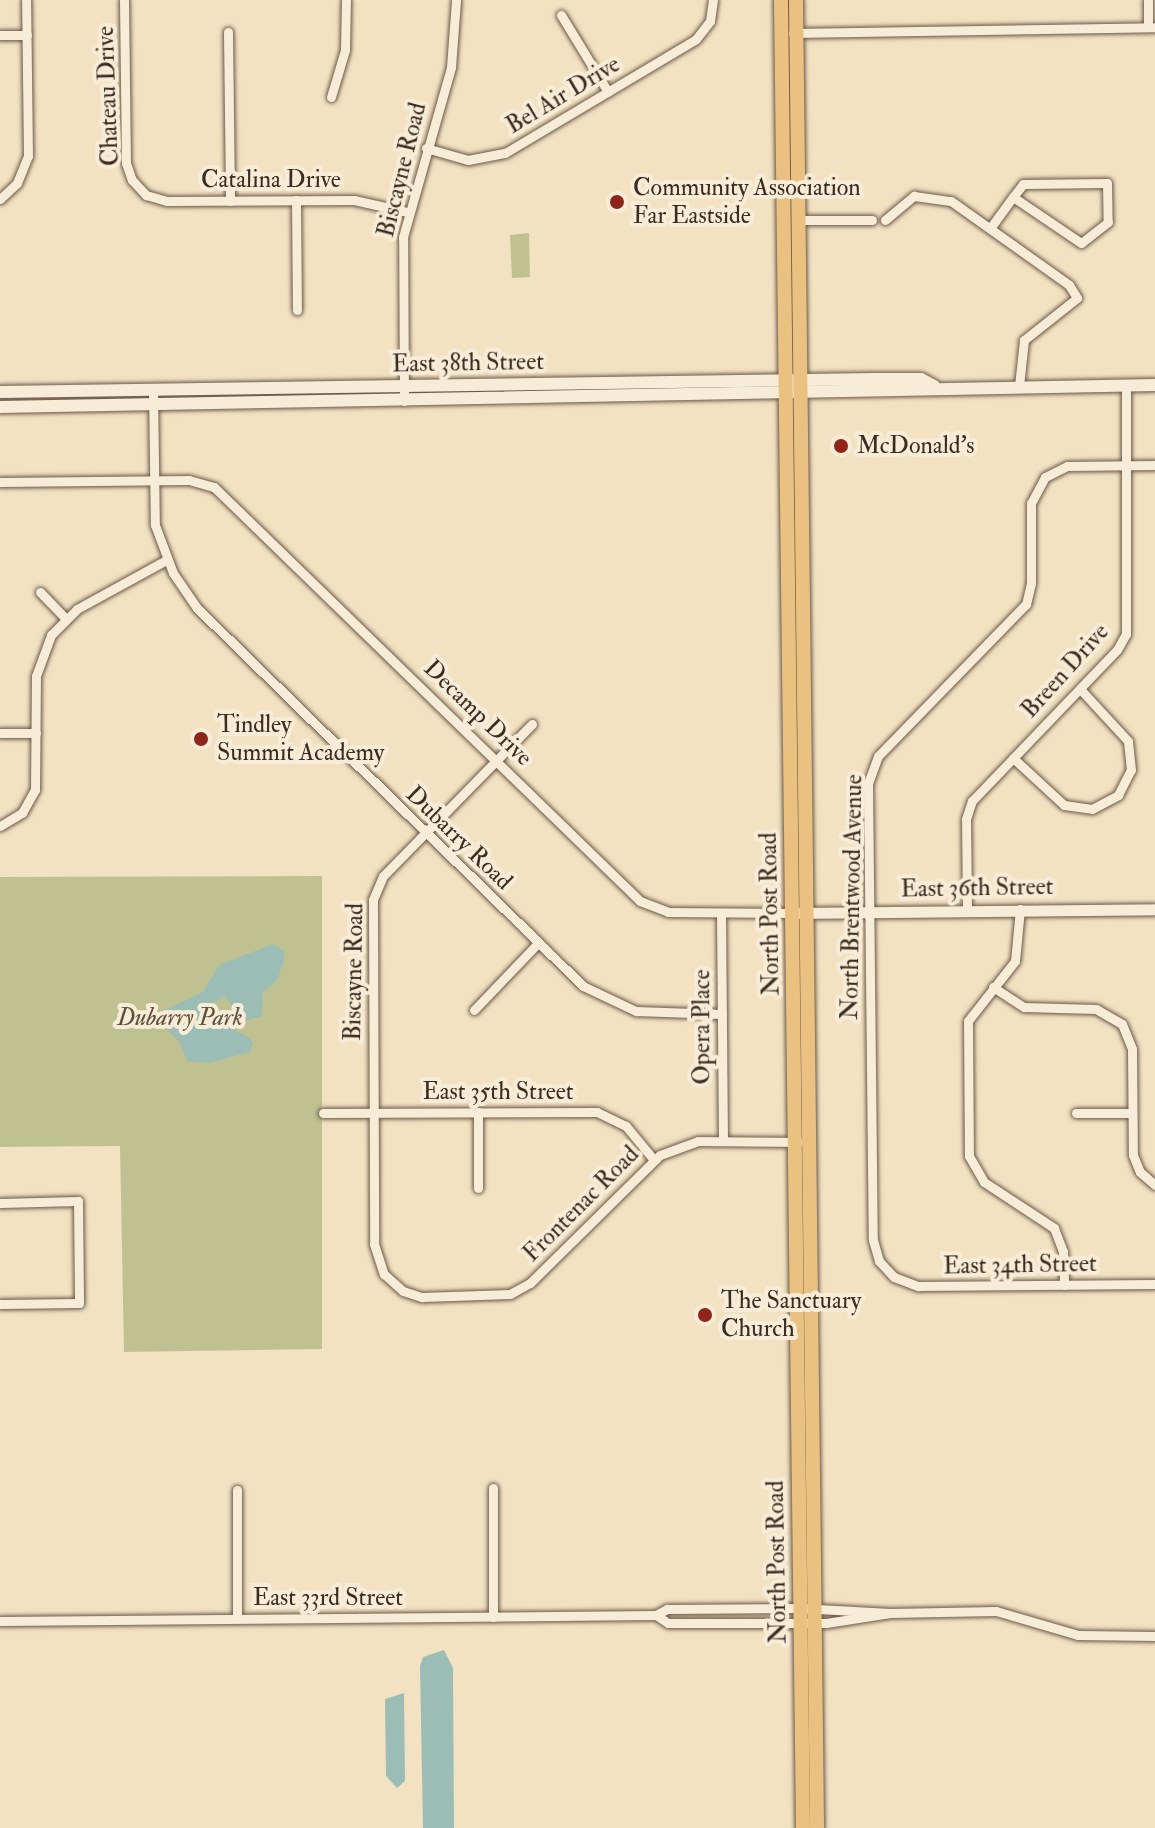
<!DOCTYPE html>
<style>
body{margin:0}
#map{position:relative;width:1155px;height:1828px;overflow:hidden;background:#f3e2c2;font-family:"IM FELL Double Pica",serif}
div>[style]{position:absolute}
.green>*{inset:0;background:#bfc290}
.water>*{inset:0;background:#9bbdb5}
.roads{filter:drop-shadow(0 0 2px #6a5948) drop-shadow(0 0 2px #6a5948)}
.minor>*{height:9px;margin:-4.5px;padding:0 4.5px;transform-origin:4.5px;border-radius:4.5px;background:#f7ecd7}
.tertiary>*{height:11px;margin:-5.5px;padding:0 5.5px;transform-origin:5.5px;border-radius:5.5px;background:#f7ecd7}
.secondary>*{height:12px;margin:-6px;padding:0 6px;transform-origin:6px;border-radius:6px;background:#f7ecd7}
.primary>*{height:14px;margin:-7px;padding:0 7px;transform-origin:7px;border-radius:7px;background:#eac181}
.dots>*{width:22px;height:22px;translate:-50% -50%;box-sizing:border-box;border:4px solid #f7ecd7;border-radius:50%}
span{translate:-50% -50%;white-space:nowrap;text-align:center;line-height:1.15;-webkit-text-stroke:8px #f7ecd7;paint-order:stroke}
.street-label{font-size:24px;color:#3c2b20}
.poi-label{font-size:24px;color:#3c2b20}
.left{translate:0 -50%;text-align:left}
.park-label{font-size:24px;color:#5d513c;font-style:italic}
</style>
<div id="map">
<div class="green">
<div style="clip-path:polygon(529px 233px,530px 277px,512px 278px,510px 235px)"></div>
<div style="clip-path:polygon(322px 876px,322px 1349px,124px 1352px,120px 1146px,0 1147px,0 877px)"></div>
</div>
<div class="water">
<div style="clip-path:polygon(273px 944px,284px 951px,284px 960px,277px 980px,263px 992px,262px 1016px,245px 1021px,224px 996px,211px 1005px,219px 1023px,247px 1036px,253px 1043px,250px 1052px,209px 1063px,187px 1061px,180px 1043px,154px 1015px,203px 992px,219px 965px)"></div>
<div style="clip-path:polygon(444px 1650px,453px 1668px,454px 1828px,423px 1828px,420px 1666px,423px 1657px)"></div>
<div style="clip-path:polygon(404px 1693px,405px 1781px,397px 1788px,386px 1776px,385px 1699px)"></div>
</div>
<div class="roads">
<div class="minor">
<div style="left:124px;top:0;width:163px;rotate:89.3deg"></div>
<div style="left:126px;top:163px;width:18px;rotate:71deg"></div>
<div style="left:132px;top:180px;width:21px;rotate:47deg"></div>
<div style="left:146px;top:195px;width:22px;rotate:16deg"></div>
<div style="left:167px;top:201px;width:187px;rotate:-0.3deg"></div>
<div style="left:354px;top:200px;width:54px;rotate:12.8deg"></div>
<div style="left:1148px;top:0;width:27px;rotate:90deg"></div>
<div style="left:561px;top:15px;width:90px;rotate:58.6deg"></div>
<div style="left:228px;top:32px;width:169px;rotate:89.3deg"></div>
<div style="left:793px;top:33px;width:362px;rotate:-0.9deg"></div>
<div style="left:0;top:35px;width:27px"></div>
<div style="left:331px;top:97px;width:49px;rotate:-73.4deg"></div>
<div style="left:345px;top:50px;width:50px;rotate:-88.9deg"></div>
<div style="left:426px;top:148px;width:44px;rotate:15.9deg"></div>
<div style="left:468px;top:160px;width:38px;rotate:-11deg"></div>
<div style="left:505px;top:153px;width:222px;rotate:-30.8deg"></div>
<div style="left:696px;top:39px;width:23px;rotate:-52deg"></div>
<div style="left:710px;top:21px;width:21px;rotate:-82deg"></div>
<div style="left:1107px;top:183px;width:39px;rotate:89deg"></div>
<div style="left:1108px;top:222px;width:34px;rotate:142deg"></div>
<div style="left:1081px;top:243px;width:82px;rotate:-145.9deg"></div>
<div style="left:1013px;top:197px;width:16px;rotate:-52deg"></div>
<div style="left:1023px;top:184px;width:84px;rotate:-0.7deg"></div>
<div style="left:0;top:199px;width:23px;rotate:-43deg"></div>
<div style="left:17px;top:183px;width:29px;rotate:-68deg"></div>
<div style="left:28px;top:156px;width:156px;rotate:-90.7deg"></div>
<div style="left:296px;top:200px;width:110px;rotate:89.5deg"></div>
<div style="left:796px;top:220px;width:76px"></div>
<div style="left:885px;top:220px;width:38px;rotate:-40deg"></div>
<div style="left:914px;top:196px;width:37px;rotate:8deg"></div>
<div style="left:951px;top:201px;width:145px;rotate:35.4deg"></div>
<div style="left:1069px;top:285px;width:15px;rotate:58deg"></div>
<div style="left:1077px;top:298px;width:68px;rotate:141.6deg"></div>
<div style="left:1024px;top:340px;width:46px;rotate:96.2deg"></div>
<div style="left:991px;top:227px;width:37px;rotate:-54deg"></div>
<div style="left:153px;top:390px;width:135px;rotate:89.2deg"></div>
<div style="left:155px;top:525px;width:51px;rotate:69.4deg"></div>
<div style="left:173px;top:573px;width:42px;rotate:55.6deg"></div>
<div style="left:197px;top:608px;width:540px;rotate:44.4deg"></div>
<div style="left:583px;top:986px;width:59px;rotate:25.3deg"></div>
<div style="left:636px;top:1011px;width:86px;rotate:2deg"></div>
<div style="left:404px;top:401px;width:164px;rotate:-90.3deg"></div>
<div style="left:403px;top:237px;width:177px;rotate:-74.2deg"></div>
<div style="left:451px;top:67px;width:67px;rotate:-85.7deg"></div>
<div style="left:1155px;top:465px;width:88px;rotate:179.3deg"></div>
<div style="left:1067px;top:466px;width:25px;rotate:153deg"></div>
<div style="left:1045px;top:477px;width:30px;rotate:118deg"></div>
<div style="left:1031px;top:503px;width:80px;rotate:90deg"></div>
<div style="left:1031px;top:583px;width:22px;rotate:103deg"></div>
<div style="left:1026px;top:604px;width:212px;rotate:134.2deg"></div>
<div style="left:878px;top:756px;width:29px;rotate:110deg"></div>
<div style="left:868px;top:783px;width:457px;rotate:89.4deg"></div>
<div style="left:873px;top:1240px;width:22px;rotate:74deg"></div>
<div style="left:879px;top:1261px;width:22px;rotate:47deg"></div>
<div style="left:894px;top:1277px;width:26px;rotate:21deg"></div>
<div style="left:918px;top:1286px;width:237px;rotate:-0.5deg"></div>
<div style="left:0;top:482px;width:189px;rotate:-0.6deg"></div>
<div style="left:189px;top:480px;width:26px;rotate:16deg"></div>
<div style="left:214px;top:487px;width:594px;rotate:44.18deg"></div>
<div style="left:640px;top:901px;width:30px;rotate:21deg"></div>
<div style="left:668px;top:912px;width:124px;rotate:0.5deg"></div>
<div style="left:40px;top:592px;width:36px;rotate:46deg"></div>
<div style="left:532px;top:724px;width:213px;rotate:134.4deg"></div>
<div style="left:383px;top:876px;width:26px;rotate:113deg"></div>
<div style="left:373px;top:900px;width:344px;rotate:89.8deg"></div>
<div style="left:374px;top:1244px;width:32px;rotate:72deg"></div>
<div style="left:384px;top:1274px;width:25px;rotate:42deg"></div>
<div style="left:403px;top:1291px;width:20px;rotate:18deg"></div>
<div style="left:422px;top:1297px;width:88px;rotate:-2deg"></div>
<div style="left:510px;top:1294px;width:23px;rotate:-29deg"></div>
<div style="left:530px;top:1283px;width:182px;rotate:-44.6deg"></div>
<div style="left:660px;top:1155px;width:40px;rotate:-20.2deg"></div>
<div style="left:698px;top:1141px;width:100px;rotate:0.6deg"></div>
<div style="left:0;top:733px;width:36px"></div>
<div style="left:1013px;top:758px;width:69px;rotate:42.7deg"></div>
<div style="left:1064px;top:805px;width:28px;rotate:8deg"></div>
<div style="left:1092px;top:809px;width:30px;rotate:-28deg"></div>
<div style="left:1118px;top:795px;width:28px;rotate:-63deg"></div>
<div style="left:1131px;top:770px;width:29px;rotate:-96deg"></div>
<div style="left:1128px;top:741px;width:71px;rotate:-132.7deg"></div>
<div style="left:0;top:826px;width:26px;rotate:-31deg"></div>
<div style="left:22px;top:813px;width:26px;rotate:-61deg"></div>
<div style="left:35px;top:790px;width:114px;rotate:-89.5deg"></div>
<div style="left:36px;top:676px;width:44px;rotate:-69.9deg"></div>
<div style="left:51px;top:635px;width:37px;rotate:-45deg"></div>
<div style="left:77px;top:609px;width:102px;rotate:-28.8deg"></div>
<div style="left:967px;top:909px;width:90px;rotate:-90.6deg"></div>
<div style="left:966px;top:819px;width:19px;rotate:-72deg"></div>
<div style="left:972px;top:801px;width:209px;rotate:-46.2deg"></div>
<div style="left:1117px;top:650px;width:18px;rotate:-61deg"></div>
<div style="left:1126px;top:634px;width:249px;rotate:-90deg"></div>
<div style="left:1020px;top:909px;width:52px;rotate:95.5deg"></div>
<div style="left:1015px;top:961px;width:76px;rotate:128.1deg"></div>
<div style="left:968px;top:1021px;width:135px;rotate:89.6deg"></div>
<div style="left:969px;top:1156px;width:30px;rotate:60deg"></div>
<div style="left:984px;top:1182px;width:84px;rotate:33.3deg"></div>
<div style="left:1054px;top:1228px;width:25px;rotate:69deg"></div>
<div style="left:1063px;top:1251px;width:34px;rotate:88deg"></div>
<div style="left:721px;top:913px;width:228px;rotate:89.5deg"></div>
<div style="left:993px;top:987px;width:37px;rotate:33deg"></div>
<div style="left:1024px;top:1007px;width:72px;rotate:1.6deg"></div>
<div style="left:1096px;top:1009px;width:30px;rotate:30deg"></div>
<div style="left:1122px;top:1024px;width:27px;rotate:68deg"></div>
<div style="left:1132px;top:1049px;width:106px;rotate:89.5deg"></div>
<div style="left:1133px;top:1155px;width:18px;rotate:68deg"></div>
<div style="left:1140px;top:1172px;width:20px;rotate:41deg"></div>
<div style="left:474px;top:1010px;width:93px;rotate:-46.3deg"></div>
<div style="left:478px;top:1112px;width:76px;rotate:90deg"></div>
<div style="left:323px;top:1113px;width:274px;rotate:-0.2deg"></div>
<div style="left:597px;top:1112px;width:32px;rotate:26deg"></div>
<div style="left:626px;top:1126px;width:44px;rotate:50.5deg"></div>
<div style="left:1076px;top:1113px;width:56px"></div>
<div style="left:0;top:1203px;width:78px;rotate:-1.5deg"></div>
<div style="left:78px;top:1201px;width:102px;rotate:89.4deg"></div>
<div style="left:79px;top:1303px;width:79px;rotate:179.3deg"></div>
<div style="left:493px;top:1488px;width:129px;rotate:90deg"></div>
<div style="left:237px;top:1490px;width:128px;rotate:90deg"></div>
<div style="left:656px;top:1615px;width:14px;rotate:34deg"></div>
<div style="left:668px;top:1623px;width:158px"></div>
<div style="left:826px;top:1623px;width:65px;rotate:-8.9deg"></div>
<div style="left:0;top:1621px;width:656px;rotate:-0.52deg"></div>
<div style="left:656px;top:1615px;width:13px;rotate:-29deg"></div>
<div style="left:667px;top:1609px;width:133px;rotate:-0.4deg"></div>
<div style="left:800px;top:1608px;width:90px;rotate:3.2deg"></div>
<div style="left:890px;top:1613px;width:106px;rotate:-1.1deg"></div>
<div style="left:996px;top:1611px;width:85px;rotate:16.3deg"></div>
<div style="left:1078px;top:1635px;width:77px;rotate:0.7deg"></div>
</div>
<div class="tertiary">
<div style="left:800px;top:913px;width:355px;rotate:-0.6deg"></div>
</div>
<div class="secondary">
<div style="left:0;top:392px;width:873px;rotate:-0.85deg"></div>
<div style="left:873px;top:379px;width:48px"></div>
<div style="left:921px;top:379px;width:15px;rotate:28deg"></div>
<div style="left:0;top:407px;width:1155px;rotate:-1.09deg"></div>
</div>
<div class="primary">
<div style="left:781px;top:0;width:1828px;rotate:89.31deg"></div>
<div style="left:796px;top:0;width:1828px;rotate:89.34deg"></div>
</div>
</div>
<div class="dots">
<div style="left:617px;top:202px;background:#8f2418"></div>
<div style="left:841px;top:446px;background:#8f2418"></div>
<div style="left:201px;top:739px;background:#8f2418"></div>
<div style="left:705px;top:1315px;background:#8f2418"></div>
</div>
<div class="street-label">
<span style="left:563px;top:95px;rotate:-31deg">Bel Air Drive</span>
<span style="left:108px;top:96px;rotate:-92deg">Chateau Drive</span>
<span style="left:402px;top:170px;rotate:-76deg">Biscayne Road</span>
<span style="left:271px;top:180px">Catalina Drive</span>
<span style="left:468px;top:363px;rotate:-1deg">East 38th Street</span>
<span style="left:1065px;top:671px;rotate:-48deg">Breen Drive</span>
<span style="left:478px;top:713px;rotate:44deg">Decamp Drive</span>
<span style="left:459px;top:838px;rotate:44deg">Dubarry Road</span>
<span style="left:977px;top:888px;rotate:-1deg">East 36th Street</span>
<span style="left:852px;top:897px;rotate:-89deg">North Brentwood Avenue</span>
<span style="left:770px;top:914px;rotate:-91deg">North Post Road</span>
<span style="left:354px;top:972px;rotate:-89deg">Biscayne Road</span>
<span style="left:702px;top:1027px;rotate:-90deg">Opera Place</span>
<span style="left:498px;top:1092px">East 35th Street</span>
<span style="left:581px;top:1204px;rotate:-45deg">Frontenac Road</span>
<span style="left:1020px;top:1265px;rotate:-1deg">East 34th Street</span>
<span style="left:777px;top:1562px;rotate:-91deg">North Post Road</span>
<span style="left:328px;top:1598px">East 33rd Street</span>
</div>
<div class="poi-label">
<span class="left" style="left:633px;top:202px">Community Association<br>Far Eastside</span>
<span class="left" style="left:857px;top:446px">McDonald's</span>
<span class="left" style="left:217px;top:739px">Tindley<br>Summit Academy</span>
<span class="left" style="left:721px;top:1315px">The Sanctuary<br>Church</span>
</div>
<div class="park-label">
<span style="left:180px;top:1018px">Dubarry Park</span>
</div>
</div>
